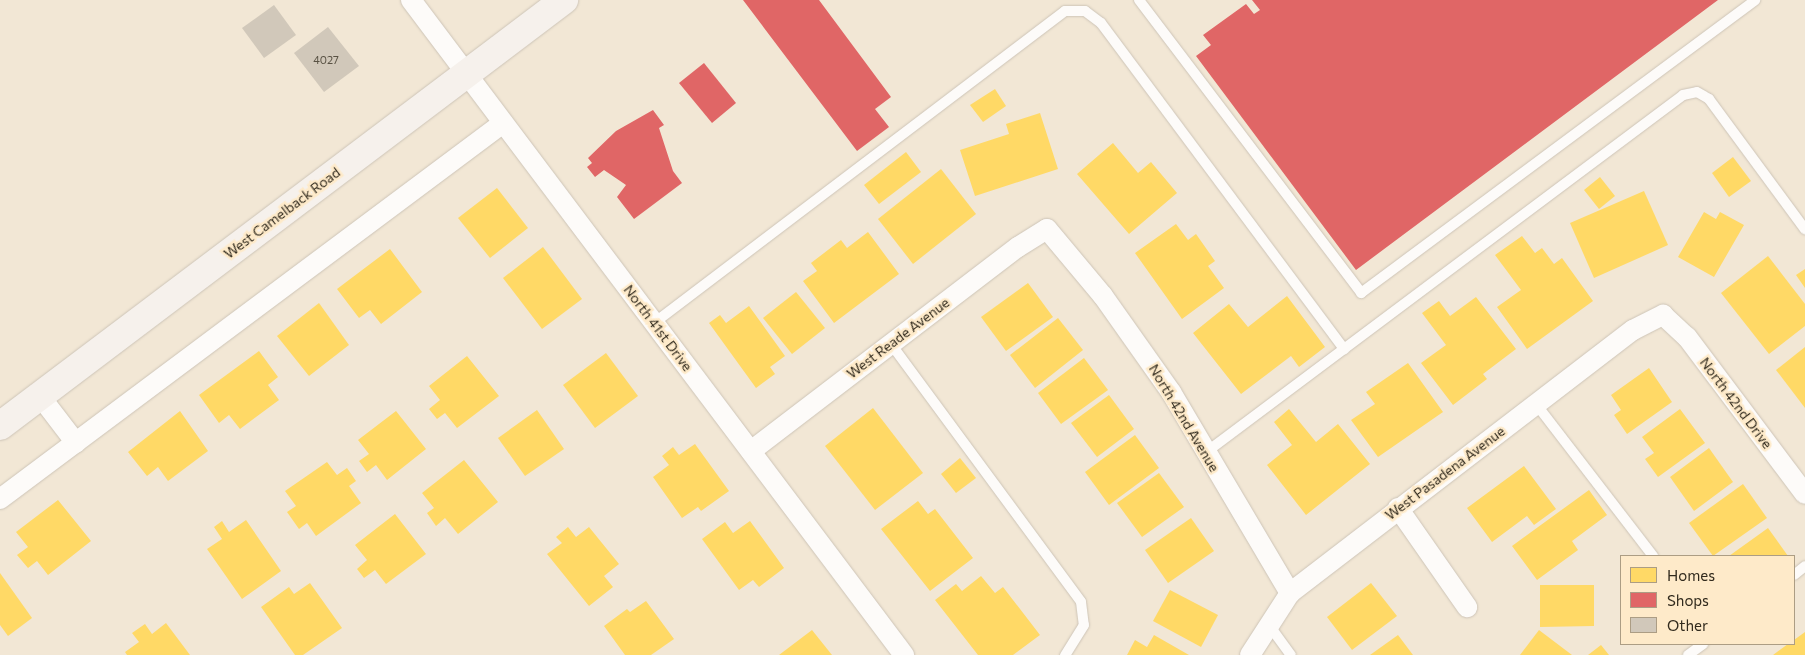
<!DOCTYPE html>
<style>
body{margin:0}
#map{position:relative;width:1805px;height:655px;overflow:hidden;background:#f2e7d5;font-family:Commissioner,sans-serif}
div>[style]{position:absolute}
.homes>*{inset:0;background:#ffd966}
.shops>*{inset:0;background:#e06666}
.building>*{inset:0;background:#d1c8ba}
.roads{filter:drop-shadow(0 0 1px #cdc4b7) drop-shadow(0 0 1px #cdc4b7)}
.lane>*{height:10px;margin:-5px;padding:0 5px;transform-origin:5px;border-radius:5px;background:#fdfbf9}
.street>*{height:20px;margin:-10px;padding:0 10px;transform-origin:10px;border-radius:10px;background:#fdfbf9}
.primary>*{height:28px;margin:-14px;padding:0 14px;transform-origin:14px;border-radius:14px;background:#f6f1ec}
span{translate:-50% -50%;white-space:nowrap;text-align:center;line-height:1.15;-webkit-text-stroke:5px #feeac9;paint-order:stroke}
.number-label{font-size:11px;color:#595244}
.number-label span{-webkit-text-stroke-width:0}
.street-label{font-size:14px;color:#312a1d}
.legend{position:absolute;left:1620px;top:555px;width:175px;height:90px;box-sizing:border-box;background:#feeac9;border:1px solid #ac9d84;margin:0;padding:6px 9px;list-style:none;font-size:15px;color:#312a1d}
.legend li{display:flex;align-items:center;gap:10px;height:25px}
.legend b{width:25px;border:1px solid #ac9d84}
</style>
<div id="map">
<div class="homes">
<div style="clip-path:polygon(995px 89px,1006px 106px,983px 122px,970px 105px)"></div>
<div style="clip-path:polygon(1040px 113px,1058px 169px,975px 196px,960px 150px,1009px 134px,1006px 124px)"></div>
<div style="clip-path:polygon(1113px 143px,1138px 173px,1151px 162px,1177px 193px,1129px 234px,1077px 174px)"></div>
<div style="clip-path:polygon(906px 152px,921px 172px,879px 204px,864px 185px)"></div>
<div style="clip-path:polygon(1733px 157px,1751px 181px,1729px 197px,1712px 173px)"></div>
<div style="clip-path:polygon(941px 169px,976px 214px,913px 264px,878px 219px)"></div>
<div style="clip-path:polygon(1600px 177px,1615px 196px,1599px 209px,1584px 190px)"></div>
<div style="clip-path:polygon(497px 188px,528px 228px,490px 258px,458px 218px)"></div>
<div style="clip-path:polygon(1644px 191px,1668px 245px,1594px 278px,1570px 223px)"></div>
<div style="clip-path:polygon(1704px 212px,1716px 219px,1720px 212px,1744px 225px,1714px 277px,1678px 257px)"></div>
<div style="clip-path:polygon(1176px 224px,1188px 240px,1196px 234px,1215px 261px,1208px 266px,1224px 288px,1182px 319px,1135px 253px)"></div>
<div style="clip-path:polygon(868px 232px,899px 274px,834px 323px,803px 281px,817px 271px,811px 263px,841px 240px,847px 248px)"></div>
<div style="clip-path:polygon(1522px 236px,1535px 253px,1542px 248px,1554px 264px,1562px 258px,1593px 301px,1527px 349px,1497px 307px,1521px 290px,1495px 255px)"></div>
<div style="clip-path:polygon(543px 247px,582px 299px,542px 329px,503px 278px)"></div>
<div style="clip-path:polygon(390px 249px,422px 292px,381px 324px,370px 310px,359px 318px,337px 289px)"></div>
<div style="clip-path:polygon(1768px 256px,1805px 304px,1805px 326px,1769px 354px,1721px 293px)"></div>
<div style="clip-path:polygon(1805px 269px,1805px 288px,1796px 275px)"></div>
<div style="clip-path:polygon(1028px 283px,1053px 317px,1006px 351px,981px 317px)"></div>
<div style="clip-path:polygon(796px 292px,825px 328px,792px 354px,763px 318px)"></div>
<div style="clip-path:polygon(1287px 296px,1325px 347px,1299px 367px,1291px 356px,1241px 394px,1193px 333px,1229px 304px,1248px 327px)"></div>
<div style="clip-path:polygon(1476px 297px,1516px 349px,1483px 374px,1487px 379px,1453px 405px,1421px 363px,1446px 345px,1422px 313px,1439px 301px,1450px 316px)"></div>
<div style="clip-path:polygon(319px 303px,349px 345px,309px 376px,277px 336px)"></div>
<div style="clip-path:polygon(749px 306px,785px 356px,770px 367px,775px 374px,756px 388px,709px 323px,720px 315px,726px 323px)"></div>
<div style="clip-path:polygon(1058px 318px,1083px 350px,1035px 388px,1010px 355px)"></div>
<div style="clip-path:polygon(1805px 347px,1805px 408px,1776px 370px)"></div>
<div style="clip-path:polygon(259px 351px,278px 377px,268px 385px,279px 400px,240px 429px,229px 415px,219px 423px,199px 395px)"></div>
<div style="clip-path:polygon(606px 353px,638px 396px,595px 428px,563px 385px)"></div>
<div style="clip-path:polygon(467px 356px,499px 396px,457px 428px,445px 413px,437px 419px,429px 409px,440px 400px,429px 386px)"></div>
<div style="clip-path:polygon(1084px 358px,1108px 390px,1061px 424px,1038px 393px)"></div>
<div style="clip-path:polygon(1408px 363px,1443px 412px,1378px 457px,1351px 420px,1375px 404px,1366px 392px)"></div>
<div style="clip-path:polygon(1649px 368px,1672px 402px,1627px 434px,1614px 415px,1621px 410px,1611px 395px)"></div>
<div style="clip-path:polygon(1109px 395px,1134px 429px,1097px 457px,1071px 423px)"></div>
<div style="clip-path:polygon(873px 408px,923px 473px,875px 510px,825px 446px)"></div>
<div style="clip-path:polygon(1289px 409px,1316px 442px,1338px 424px,1370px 464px,1306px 515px,1267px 465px,1292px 445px,1274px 422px)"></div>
<div style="clip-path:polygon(1680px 409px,1705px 443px,1658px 477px,1645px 459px,1654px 453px,1642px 437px)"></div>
<div style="clip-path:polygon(537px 410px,564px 449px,525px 476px,498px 438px)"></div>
<div style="clip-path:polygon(180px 411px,208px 451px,168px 481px,158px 467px,147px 476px,128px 452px)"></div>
<div style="clip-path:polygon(396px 411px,426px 449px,387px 480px,376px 465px,367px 472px,359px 461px,369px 454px,358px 440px)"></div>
<div style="clip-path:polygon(1135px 435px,1159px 468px,1109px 505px,1085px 472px)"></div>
<div style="clip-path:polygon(695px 444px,729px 491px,701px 511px,698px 507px,682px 518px,653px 477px,669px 465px,662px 456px,673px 447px,679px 455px)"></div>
<div style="clip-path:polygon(1709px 448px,1733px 482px,1694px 511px,1670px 477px)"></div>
<div style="clip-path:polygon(960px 458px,976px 478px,956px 493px,941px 474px)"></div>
<div style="clip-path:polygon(464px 460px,498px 502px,458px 534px,445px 518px,436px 526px,427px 513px,434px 508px,422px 493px)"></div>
<div style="clip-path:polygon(327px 462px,337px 475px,347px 468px,356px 481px,349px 486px,361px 503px,316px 536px,307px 523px,299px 529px,287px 512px,296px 506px,285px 491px)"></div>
<div style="clip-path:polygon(1524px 466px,1556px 509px,1534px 525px,1527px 516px,1492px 542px,1467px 508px)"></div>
<div style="clip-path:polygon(1159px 473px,1184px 507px,1142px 537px,1117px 503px)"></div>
<div style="clip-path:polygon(1743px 484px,1767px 518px,1713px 556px,1689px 523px)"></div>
<div style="clip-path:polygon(1589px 490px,1607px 515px,1572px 541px,1578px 550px,1537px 580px,1512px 546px)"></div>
<div style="clip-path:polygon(58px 500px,91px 541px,48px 575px,37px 561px,28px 568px,17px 555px,28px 547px,16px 532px)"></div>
<div style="clip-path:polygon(918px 501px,928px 514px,935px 509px,973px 558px,930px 591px,881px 529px)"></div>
<div style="clip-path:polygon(395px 514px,426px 554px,386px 584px,375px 570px,364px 578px,357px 569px,367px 560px,355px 545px)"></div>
<div style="clip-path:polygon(1191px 518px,1214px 551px,1168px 583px,1145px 550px)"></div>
<div style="clip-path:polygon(246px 520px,281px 571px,242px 599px,207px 549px,222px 539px,214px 527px,222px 521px,229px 532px)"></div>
<div style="clip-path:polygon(750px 521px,784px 568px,759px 587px,753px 580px,739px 590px,702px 539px,725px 522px,733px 533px)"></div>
<div style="clip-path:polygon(568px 527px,576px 537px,589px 527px,619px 564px,604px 576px,613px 587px,589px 606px,547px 554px,562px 543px,556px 537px)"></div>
<div style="clip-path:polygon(1768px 528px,1788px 556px,1729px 556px)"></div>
<div style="clip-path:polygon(0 573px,32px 618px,8px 636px,0 625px)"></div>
<div style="clip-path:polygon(981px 576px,995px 593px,1003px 587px,1040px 635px,1013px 655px,978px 655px,935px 600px,956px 584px,962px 591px)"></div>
<div style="clip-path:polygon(310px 583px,342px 628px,303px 655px,295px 655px,261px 607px,289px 587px,294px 594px)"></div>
<div style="clip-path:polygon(1371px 583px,1397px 616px,1352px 650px,1327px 617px)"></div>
<div style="clip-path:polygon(1540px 585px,1594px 585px,1594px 626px,1540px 627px)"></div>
<div style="clip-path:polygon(1170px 590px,1218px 615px,1201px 647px,1153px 621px)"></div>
<div style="clip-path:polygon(646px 601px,674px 639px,651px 655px,625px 655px,604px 626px,627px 609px,630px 612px)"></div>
<div style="clip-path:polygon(166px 623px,190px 655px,127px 655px,125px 652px,139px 642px,132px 633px,145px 624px,152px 634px)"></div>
<div style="clip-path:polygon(812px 630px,832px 655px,779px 655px)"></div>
<div style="clip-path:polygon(1539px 630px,1572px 655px,1520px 655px)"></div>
<div style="clip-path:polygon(1805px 632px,1805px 655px,1773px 655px,1788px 644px,1794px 644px,1794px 640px)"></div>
<div style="clip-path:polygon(1154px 635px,1189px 655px,1127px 655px,1135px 640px,1147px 647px)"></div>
<div style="clip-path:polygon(1398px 635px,1413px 655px,1370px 655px)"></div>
<div style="clip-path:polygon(1601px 645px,1609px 655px,1588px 655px)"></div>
</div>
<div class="shops">
<div style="clip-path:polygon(743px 0,819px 0,891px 97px,875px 109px,889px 127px,857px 151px)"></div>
<div style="clip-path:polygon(1252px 0,1718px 0,1356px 270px,1196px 56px,1211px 45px,1203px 35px,1246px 4px,1254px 14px,1260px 10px)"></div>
<div style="clip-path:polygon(704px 63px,736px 103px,712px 123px,679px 83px)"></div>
<div style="clip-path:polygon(653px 110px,664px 125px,659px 128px,673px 171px,682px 183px,634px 219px,617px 197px,626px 185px,604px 170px,595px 177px,587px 167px,592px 163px,588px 158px,616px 131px)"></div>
</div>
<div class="building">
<div style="clip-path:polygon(274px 5px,296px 35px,264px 58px,242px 28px)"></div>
<div style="clip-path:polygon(328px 27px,359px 66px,324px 92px,294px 53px)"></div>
</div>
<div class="roads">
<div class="lane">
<div style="left:1139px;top:0;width:368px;rotate:52.8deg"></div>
<div style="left:1361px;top:293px;width:491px;rotate:-36.6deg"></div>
<div style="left:654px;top:323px;width:516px;rotate:-37.2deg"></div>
<div style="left:1065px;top:11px;width:20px"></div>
<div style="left:1085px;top:11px;width:20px;rotate:37deg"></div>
<div style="left:1101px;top:23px;width:407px;rotate:53.3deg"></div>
<div style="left:891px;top:344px;width:320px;rotate:53.6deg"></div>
<div style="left:1081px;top:602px;width:23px;rotate:83deg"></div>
<div style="left:1084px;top:625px;width:36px;rotate:122deg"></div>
<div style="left:1536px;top:404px;width:192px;rotate:52.4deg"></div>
<div style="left:1205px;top:453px;width:597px;rotate:-36.83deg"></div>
<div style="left:1683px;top:95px;width:14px;rotate:-12deg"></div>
<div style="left:1697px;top:92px;width:14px;rotate:30deg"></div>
<div style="left:1709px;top:99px;width:162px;rotate:53.6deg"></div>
<div style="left:1794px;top:575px;width:14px;rotate:-39deg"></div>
<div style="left:1269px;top:625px;width:37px;rotate:54deg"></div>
<div style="left:1688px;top:655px;width:19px;rotate:-36deg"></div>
</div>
<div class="street">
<div style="left:411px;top:0;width:820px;rotate:53.03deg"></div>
<div style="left:40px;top:396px;width:59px;rotate:52.5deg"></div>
<div style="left:751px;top:451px;width:336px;rotate:-37.4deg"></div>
<div style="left:1018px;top:247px;width:34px;rotate:-32deg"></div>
<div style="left:1047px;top:229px;width:87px;rotate:50.1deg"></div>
<div style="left:1103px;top:296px;width:118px;rotate:54.7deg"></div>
<div style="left:1171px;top:392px;width:234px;rotate:59.4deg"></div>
<div style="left:0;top:499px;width:628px;rotate:-36.78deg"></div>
<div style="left:1398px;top:508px;width:121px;rotate:55.1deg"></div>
<div style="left:1250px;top:655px;width:74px;rotate:-57.2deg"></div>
<div style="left:1290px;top:593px;width:432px;rotate:-37.5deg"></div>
<div style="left:1633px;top:330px;width:34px;rotate:-27deg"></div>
<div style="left:1663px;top:315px;width:33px;rotate:43deg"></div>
<div style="left:1687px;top:337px;width:196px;rotate:53.1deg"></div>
</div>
<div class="primary">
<div style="left:0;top:426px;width:707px;rotate:-37.06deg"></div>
</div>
</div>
<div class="number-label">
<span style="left:326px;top:60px">4027</span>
</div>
<div class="street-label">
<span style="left:282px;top:213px;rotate:-37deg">West Camelback Road</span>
<span style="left:658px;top:328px;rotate:53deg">North 41st Drive</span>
<span style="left:898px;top:338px;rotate:-37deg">West Reade Avenue</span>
<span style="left:1736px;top:403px;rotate:53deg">North 42nd Drive</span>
<span style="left:1184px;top:418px;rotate:59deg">North 42nd Avenue</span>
<span style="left:1445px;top:473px;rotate:-37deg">West Pasadena Avenue</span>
</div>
<ul class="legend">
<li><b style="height:14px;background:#ffd966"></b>Homes</li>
<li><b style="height:14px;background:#e06666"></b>Shops</li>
<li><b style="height:14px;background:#d1c8ba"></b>Other</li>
</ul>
</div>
